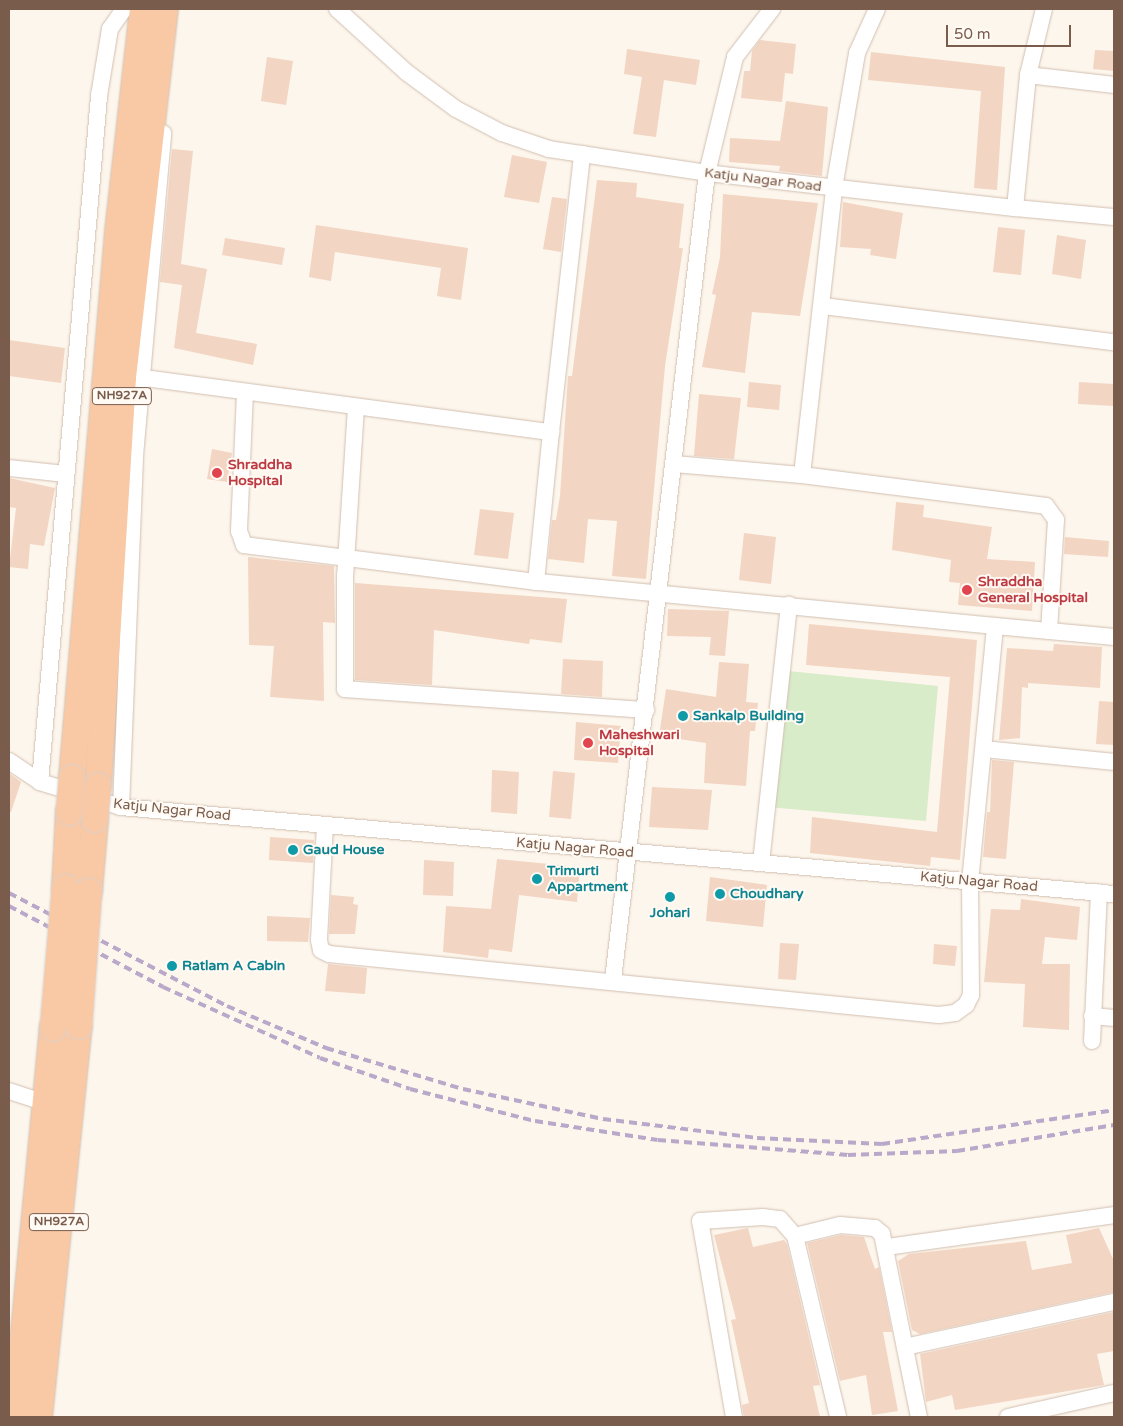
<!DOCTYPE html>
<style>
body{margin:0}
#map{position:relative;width:1123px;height:1426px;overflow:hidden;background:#fdf6ec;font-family:"Varela Round",sans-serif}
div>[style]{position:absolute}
.green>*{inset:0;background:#d8ecc9}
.building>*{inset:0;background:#f3d5c3}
.roads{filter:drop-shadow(0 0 1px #d1beb0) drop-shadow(0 0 1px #d1beb0)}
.minor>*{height:16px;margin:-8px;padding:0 8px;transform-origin:8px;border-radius:8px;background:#fff}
.trunk>*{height:26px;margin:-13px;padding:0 13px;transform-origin:13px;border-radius:13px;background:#f9c8a4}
.rail>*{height:4px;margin-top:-2px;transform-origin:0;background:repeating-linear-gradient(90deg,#b9a8c9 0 8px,transparent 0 13px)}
.bridges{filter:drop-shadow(0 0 1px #dad1cd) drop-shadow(0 0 1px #dad1cd)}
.trunk-bridge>*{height:26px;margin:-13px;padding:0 13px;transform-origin:13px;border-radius:13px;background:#f9c8a4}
.dots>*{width:14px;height:14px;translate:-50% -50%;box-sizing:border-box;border:2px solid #fffaf3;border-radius:50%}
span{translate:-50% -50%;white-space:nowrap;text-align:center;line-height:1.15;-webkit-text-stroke:4px #fffaf3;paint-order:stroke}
.shield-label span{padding:1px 4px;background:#fffaf3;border:1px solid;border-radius:4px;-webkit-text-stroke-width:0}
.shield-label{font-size:12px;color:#7a5c4d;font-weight:700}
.street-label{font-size:14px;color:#7a5c4d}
.health-label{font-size:14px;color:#be3a42;font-weight:700}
.left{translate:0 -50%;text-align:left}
.culture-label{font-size:14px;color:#0d838f;font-weight:700}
.frame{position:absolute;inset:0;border:10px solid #7a5c4d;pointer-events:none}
.scale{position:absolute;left:946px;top:25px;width:125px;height:22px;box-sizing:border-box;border:2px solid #7a5c4d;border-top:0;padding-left:6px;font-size:15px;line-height:18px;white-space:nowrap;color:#7a5c4d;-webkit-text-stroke:4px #fffaf3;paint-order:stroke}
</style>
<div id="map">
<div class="green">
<div style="clip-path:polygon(778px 670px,938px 686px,926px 821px,768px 807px)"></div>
</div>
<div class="building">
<div style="clip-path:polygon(760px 40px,796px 44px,793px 74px,785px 73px,782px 102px,741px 98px,744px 71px,750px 71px,752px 51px)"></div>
<div style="clip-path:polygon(627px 49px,700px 60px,696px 85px,664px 80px,656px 137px,633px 134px,642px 77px,624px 74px)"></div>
<div style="clip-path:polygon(1095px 50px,1114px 51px,1114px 71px,1093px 69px)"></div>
<div style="clip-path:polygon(871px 52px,1005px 67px,997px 190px,974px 188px,981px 91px,868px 80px)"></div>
<div style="clip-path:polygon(267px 57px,293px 61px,286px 105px,261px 101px)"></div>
<div style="clip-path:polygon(786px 101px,828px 107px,822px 176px,779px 171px,780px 166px,729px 162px,730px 138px,780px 141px)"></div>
<div style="clip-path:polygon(172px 149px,193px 151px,181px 264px,207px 269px,196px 333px,257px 344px,253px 365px,174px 348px,182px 285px,160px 282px)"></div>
<div style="clip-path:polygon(512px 155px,547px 162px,539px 203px,504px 197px)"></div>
<div style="clip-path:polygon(597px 180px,637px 183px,636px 197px,684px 204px,679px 248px,683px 248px,665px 366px,646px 579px,612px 576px,617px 521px,588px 519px,584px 563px,548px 559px,552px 520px,556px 520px,560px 496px,568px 376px,572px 376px)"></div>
<div style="clip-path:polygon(723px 194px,818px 203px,800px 316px,752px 312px,745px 373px,702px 367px,716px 295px,712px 294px,720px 257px)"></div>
<div style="clip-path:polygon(552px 197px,567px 199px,561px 252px,543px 249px)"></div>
<div style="clip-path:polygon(843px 202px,903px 213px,896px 259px,870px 255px,871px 249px,840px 247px)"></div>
<div style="clip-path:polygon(316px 225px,468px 248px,461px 300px,437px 296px,441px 268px,335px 252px,331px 281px,309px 277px)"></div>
<div style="clip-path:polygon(998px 227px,1025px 230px,1021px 275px,993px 272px)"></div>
<div style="clip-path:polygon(1057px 235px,1086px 240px,1081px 279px,1052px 274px)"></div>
<div style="clip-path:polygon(225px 238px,285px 248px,282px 265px,222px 255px)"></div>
<div style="clip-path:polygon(9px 340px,65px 348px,61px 383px,9px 376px)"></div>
<div style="clip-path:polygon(749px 382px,781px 385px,779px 410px,747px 407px)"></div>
<div style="clip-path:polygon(1079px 382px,1114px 384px,1114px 406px,1078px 404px)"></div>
<div style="clip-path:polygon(699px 394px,741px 398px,734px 459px,694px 456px)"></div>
<div style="clip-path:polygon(212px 449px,232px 453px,227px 482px,207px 479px)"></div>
<div style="clip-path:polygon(9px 478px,55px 488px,44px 546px,30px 544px,28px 569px,9px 567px,16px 508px,9px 507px)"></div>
<div style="clip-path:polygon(896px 502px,924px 505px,923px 517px,992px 527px,987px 559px,1035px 562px,1032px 611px,958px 605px,960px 583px,949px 582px,951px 560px,892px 550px)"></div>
<div style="clip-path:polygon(480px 509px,514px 513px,508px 559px,474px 555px)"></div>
<div style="clip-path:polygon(744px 533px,776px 537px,771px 584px,739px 580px)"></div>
<div style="clip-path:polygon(1065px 537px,1109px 541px,1108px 557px,1064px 554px)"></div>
<div style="clip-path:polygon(248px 557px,334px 566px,335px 623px,323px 622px,324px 701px,270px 697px,274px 646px,249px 645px)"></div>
<div style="clip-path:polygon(355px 583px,567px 599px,562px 643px,530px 639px,529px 644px,434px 630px,432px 685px,355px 680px)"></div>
<div style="clip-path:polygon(668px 609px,729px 611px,725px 656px,709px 655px,711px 637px,667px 636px)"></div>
<div style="clip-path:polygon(809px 624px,977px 640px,960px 860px,931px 857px,930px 866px,810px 853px,812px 817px,937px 832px,950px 677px,806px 665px)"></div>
<div style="clip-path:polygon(1054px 644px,1102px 647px,1100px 688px,1028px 683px,1028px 688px,1022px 687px,1020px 738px,999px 740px,1007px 648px,1053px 651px)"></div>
<div style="clip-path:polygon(563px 659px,603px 661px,602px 697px,561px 694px)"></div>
<div style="clip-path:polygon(719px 662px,749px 664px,746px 702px,758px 703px,755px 731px,750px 731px,746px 786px,704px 783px,706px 743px,659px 736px,666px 689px,716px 697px)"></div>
<div style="clip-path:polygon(1099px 701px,1114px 702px,1114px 745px,1096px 744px)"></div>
<div style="clip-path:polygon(576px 722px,621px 726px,618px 763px,574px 760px)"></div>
<div style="clip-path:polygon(992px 760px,1014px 762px,1006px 859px,983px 857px,987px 812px,990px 812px)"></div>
<div style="clip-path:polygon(492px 770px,519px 772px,517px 814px,491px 812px)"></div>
<div style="clip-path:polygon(553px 771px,575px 773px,571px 819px,549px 817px)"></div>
<div style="clip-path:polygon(9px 773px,21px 782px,11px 812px,9px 812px)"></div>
<div style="clip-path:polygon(652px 787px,712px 790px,708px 830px,649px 827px)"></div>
<div style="clip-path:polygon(270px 837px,314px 840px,313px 863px,269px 860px)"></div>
<div style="clip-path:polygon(497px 859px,580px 867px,577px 902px,519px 895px,512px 952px,489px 949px,488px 958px,443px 952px,446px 906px,491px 909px)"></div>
<div style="clip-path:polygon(424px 860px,454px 862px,453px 896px,423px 895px)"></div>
<div style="clip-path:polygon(710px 877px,767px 885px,763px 927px,706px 921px)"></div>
<div style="clip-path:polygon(331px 895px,354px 897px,353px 904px,358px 905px,355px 934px,329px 934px)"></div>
<div style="clip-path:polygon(1021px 899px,1080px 907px,1077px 940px,1045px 937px,1042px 964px,1070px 964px,1069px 1030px,1023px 1027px,1025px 984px,984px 982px,991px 909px,1020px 910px)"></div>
<div style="clip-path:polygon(267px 916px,310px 918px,308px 942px,267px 941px)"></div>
<div style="clip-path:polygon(780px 943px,799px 944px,796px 980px,778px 979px)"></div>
<div style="clip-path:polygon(934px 944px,957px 946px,955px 966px,933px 964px)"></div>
<div style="clip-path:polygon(328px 964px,367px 968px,365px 994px,325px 991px)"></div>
<div style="clip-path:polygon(748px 1228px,753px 1247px,784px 1240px,787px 1244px,820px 1385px,813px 1386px,820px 1417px,744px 1417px,742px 1405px,749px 1403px,731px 1320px,736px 1319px,714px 1235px)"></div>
<div style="clip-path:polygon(1099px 1228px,1114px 1261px,1114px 1292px,920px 1334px,912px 1330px,898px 1261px,909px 1254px,1026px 1241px,1032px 1270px,1072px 1263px,1066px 1235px)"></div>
<div style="clip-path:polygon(841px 1235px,864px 1237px,875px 1269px,879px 1267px,892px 1332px,883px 1332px,898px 1411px,872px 1415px,866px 1375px,840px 1381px,807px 1243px)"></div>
<div style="clip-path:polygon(1114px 1312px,1114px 1351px,1097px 1354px,1104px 1385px,955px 1410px,952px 1395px,926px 1402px,920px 1354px)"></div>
</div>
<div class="roads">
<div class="minor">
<div style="left:337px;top:9px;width:93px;rotate:42.4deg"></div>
<div style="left:406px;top:72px;width:62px;rotate:36.5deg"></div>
<div style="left:456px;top:109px;width:52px;rotate:27.6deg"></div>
<div style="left:502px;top:133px;width:50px;rotate:18.8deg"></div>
<div style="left:549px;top:149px;width:160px;rotate:8.6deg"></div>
<div style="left:707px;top:173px;width:310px;rotate:6.5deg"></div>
<div style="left:1015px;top:208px;width:134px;rotate:-84.4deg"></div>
<div style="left:1028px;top:75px;width:87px;rotate:6.6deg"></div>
<div style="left:1028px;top:75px;width:68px;rotate:-76.4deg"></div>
<div style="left:1015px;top:208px;width:99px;rotate:5.2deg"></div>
<div style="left:823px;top:306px;width:293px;rotate:7.1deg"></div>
<div style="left:144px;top:378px;width:411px;rotate:7.6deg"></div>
<div style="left:551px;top:432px;width:280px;rotate:-83.6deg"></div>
<div style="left:245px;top:393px;width:138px;rotate:92.5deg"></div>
<div style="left:239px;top:531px;width:15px;rotate:70deg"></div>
<div style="left:244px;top:545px;width:294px;rotate:7.2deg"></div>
<div style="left:356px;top:407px;width:169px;rotate:93.7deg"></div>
<div style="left:345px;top:576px;width:113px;rotate:90deg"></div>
<div style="left:345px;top:689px;width:302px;rotate:4deg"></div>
<div style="left:674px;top:464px;width:128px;rotate:4.9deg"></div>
<div style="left:802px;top:475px;width:246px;rotate:7.2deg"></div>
<div style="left:1046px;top:506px;width:17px;rotate:54deg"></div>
<div style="left:1056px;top:520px;width:111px;rotate:93.6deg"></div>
<div style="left:9px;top:468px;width:56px;rotate:6.1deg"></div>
<div style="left:802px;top:475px;width:289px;rotate:-83.6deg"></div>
<div style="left:834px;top:188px;width:137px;rotate:-80.3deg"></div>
<div style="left:857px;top:53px;width:48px;rotate:-65.6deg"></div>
<div style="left:995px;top:626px;width:120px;rotate:5.3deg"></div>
<div style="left:984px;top:749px;width:131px;rotate:5.7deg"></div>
<div style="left:9px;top:761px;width:37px;rotate:34deg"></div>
<div style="left:40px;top:782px;width:85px;rotate:17.2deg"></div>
<div style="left:121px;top:807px;width:997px;rotate:5.01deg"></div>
<div style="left:40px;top:782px;width:689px;rotate:-85.08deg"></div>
<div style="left:99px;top:96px;width:68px;rotate:-80.7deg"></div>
<div style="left:110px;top:29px;width:24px;rotate:-55deg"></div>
<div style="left:121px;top:807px;width:351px;rotate:-87.7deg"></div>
<div style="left:135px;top:456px;width:324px;rotate:-85deg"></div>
<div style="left:325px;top:825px;width:115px;rotate:93deg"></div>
<div style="left:319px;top:940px;width:10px;rotate:79deg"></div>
<div style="left:321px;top:950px;width:9px;rotate:27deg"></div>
<div style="left:329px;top:954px;width:613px;rotate:5.71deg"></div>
<div style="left:939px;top:1015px;width:16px;rotate:-7deg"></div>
<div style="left:955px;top:1013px;width:14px;rotate:-36deg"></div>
<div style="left:966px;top:1005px;width:11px;rotate:-63deg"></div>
<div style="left:971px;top:995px;width:113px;rotate:-90.5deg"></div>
<div style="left:970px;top:882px;width:257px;rotate:-84.4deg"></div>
<div style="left:995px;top:626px;width:461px;rotate:-174.5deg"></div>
<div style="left:536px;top:582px;width:151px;rotate:-84.3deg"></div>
<div style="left:761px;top:863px;width:260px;rotate:-83.8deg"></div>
<div style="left:613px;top:980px;width:812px;rotate:-83.36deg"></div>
<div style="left:707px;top:173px;width:119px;rotate:-76.4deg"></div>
<div style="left:735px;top:57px;width:61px;rotate:-52.4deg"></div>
<div style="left:1092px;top:1016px;width:22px;rotate:5deg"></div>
<div style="left:1092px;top:1041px;width:149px;rotate:-87.3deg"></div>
<div style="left:9px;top:1091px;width:38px;rotate:18deg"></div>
<div style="left:795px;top:1236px;width:46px;rotate:-13.7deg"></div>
<div style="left:840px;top:1225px;width:35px;rotate:5deg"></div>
<div style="left:875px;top:1228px;width:9px;rotate:41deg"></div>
<div style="left:882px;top:1234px;width:187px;rotate:78.6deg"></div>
<div style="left:887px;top:1247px;width:229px;rotate:-8deg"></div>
<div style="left:905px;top:1347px;width:214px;rotate:-12.2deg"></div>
<div style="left:734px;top:1417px;width:199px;rotate:-99.8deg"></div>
<div style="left:700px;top:1221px;width:63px;rotate:-3.6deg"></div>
<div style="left:763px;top:1217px;width:17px;rotate:7deg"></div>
<div style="left:780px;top:1219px;width:23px;rotate:49deg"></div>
<div style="left:795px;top:1236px;width:186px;rotate:76.6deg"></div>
<div style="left:1008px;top:1417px;width:109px;rotate:-12.8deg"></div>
</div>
<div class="trunk">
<div style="left:72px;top:778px;width:548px;rotate:-85.18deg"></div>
<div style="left:118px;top:232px;width:224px;rotate:-83.6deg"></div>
<div style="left:98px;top:786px;width:410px;rotate:-86.5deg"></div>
<div style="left:123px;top:377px;width:370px;rotate:-83.5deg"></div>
<div style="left:65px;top:888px;width:76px;rotate:-87deg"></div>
<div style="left:89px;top:891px;width:72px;rotate:-85.2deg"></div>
<div style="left:16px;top:1417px;width:391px;rotate:-84.6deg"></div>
<div style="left:39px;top:1417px;width:393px;rotate:-84.2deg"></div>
</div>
</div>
<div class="rail">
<div style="left:9px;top:893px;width:246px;rotate:27.4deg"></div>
<div style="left:227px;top:1006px;width:108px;rotate:23deg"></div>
<div style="left:326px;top:1048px;width:143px;rotate:16.7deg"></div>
<div style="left:463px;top:1089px;width:143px;rotate:12.1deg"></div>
<div style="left:603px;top:1119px;width:155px;rotate:7deg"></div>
<div style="left:757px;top:1138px;width:125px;rotate:2.7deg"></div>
<div style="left:882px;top:1144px;width:234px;rotate:-8.3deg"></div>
<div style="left:9px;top:906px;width:174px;rotate:27.7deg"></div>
<div style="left:163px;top:987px;width:172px;rotate:24.3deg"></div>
<div style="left:320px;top:1058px;width:95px;rotate:19deg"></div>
<div style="left:410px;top:1089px;width:129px;rotate:14.4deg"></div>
<div style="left:535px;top:1121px;width:124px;rotate:8.8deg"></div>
<div style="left:658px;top:1140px;width:191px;rotate:4.5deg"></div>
<div style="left:848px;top:1155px;width:109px;rotate:-2.1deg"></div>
<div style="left:957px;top:1151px;width:159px;rotate:-9.4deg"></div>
</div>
<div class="bridges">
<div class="trunk-bridge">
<div style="left:69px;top:812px;width:34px;rotate:-85deg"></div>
<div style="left:95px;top:819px;width:33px;rotate:-85deg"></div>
<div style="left:79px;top:1026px;width:135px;rotate:-85.8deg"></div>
<div style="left:53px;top:1028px;width:141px;rotate:-85.1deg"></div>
</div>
</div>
<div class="dots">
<div style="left:217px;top:473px;background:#e0444e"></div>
<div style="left:967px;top:590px;background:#e0444e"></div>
<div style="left:683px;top:716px;background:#0f9aa8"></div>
<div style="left:588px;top:743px;background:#e0444e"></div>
<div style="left:293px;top:850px;background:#0f9aa8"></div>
<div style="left:537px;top:879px;background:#0f9aa8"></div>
<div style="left:720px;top:894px;background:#0f9aa8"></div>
<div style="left:670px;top:897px;background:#0f9aa8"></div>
<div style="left:172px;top:966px;background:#0f9aa8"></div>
</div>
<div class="shield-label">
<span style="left:122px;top:396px">NH927A</span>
<span style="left:59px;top:1222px">NH927A</span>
</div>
<div class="street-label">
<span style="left:763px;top:180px;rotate:7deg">Katju Nagar Road</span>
<span style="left:172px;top:810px;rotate:6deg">Katju Nagar Road</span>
<span style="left:575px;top:848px;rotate:5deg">Katju Nagar Road</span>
<span style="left:979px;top:882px;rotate:5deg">Katju Nagar Road</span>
</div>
<div class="health-label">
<span class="left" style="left:228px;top:473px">Shraddha<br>Hospital</span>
<span class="left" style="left:978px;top:590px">Shraddha<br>General Hospital</span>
<span class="left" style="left:599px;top:743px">Maheshwari<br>Hospital</span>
</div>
<div class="culture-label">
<span class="left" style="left:693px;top:716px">Sankalp Building</span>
<span class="left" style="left:303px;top:850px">Gaud House</span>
<span class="left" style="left:547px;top:879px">Trimurti<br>Appartment</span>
<span class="left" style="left:730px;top:894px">Choudhary</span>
<span style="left:670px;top:913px">Johari</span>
<span class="left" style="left:182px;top:966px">Ratlam A Cabin</span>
</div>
<div class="frame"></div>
<div class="scale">50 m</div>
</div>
